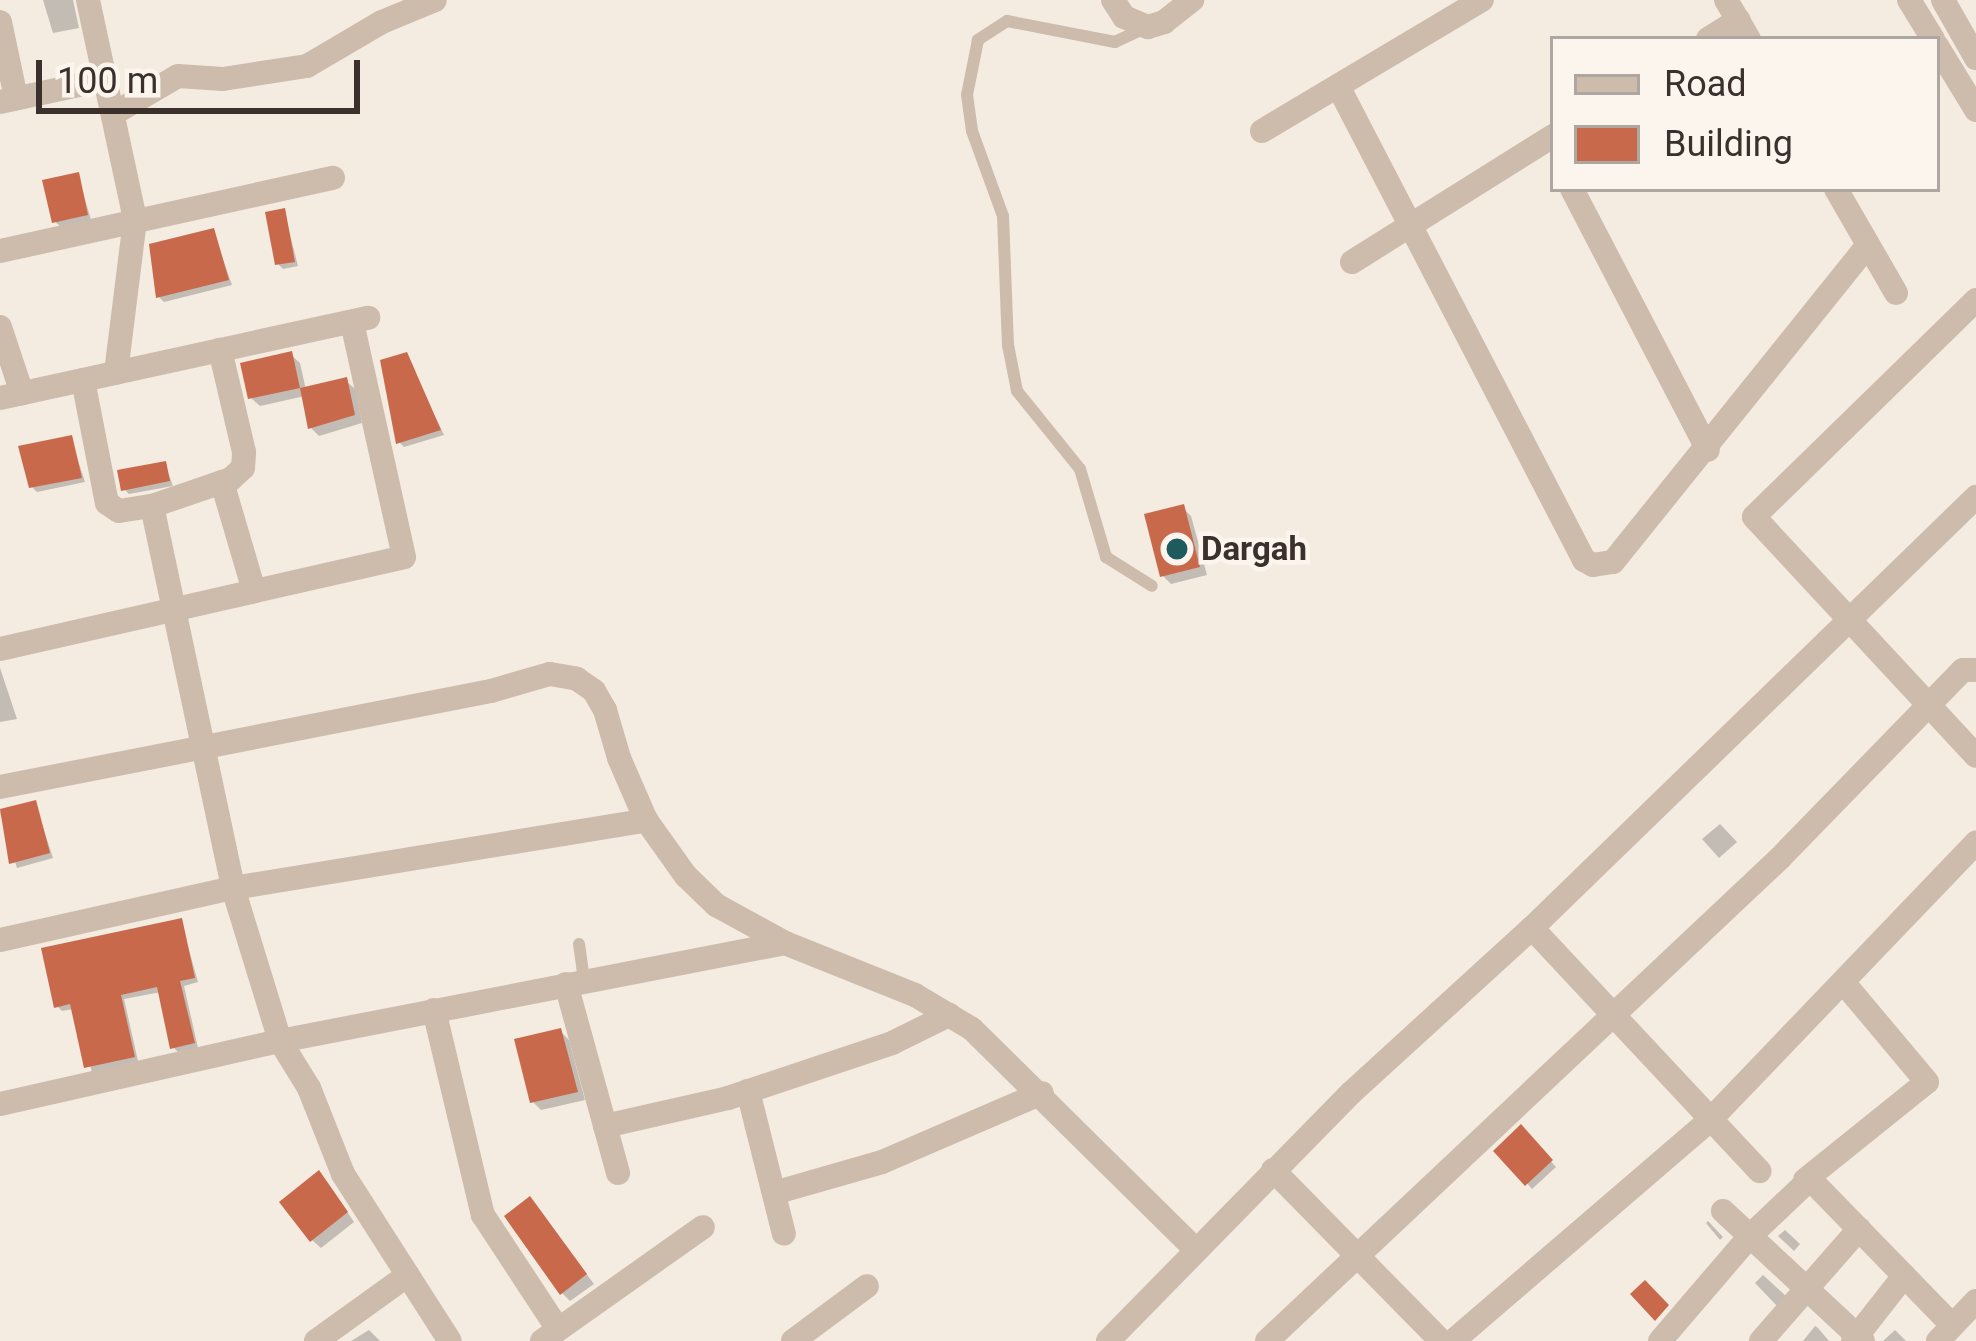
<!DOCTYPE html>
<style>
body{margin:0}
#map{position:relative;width:1976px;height:1341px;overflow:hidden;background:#f4ebe1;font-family:Roboto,sans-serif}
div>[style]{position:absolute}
.shadow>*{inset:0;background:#0003}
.building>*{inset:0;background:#c8694b}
.lane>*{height:12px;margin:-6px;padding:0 6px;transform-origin:6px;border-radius:6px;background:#cdbbac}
.street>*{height:24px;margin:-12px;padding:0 12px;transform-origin:12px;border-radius:12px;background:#cdbbac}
.dots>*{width:33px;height:33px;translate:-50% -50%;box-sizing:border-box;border:6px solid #fbf5ee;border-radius:50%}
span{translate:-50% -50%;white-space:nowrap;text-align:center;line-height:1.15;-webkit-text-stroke:9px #fbf5ee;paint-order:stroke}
.poi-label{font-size:33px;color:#3b302b;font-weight:700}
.left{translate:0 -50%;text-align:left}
.legend{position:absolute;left:1550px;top:36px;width:390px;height:156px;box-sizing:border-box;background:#fbf5ee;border:3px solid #aea6a0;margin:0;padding:15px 21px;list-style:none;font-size:36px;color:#3b302b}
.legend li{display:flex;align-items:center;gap:24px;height:60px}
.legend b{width:60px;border:3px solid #aea6a0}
.scale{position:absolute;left:36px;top:60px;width:324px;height:54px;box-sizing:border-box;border:6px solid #3b302b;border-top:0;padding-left:15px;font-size:36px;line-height:42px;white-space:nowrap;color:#3b302b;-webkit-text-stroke:9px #fbf5ee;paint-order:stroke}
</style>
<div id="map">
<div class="shadow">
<div style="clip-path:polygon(43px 0,73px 0,79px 28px,53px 33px)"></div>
<div style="clip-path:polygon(78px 175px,91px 220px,60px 226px,54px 221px)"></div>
<div style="clip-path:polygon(284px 211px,298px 266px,283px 269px,278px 264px)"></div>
<div style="clip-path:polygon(213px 231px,232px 285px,164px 302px,159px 297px)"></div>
<div style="clip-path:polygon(291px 355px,300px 363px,306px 390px,346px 381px,355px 389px,362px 423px,319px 436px,311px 428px,305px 396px,260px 406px,251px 398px)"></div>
<div style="clip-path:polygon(406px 355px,444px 435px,404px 447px,399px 442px)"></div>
<div style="clip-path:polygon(71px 439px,85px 482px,37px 492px,31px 486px)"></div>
<div style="clip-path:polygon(165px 464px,173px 486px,129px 494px,124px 489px)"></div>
<div style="clip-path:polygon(1183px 508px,1191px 516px,1207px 575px,1171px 584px,1163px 576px)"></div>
<div style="clip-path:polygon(0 668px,17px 719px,0 722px)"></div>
<div style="clip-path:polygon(35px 803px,53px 858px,17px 868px,0 812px)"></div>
<div style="clip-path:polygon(1720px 824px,1737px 842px,1719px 858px,1702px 839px)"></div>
<div style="clip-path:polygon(181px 922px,198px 982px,184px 986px,198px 1048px,178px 1052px,173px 1047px,161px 992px,124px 999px,138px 1061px,92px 1072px,74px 1009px,62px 1011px,57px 1006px)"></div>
<div style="clip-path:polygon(560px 1031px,569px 1040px,585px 1100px,541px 1110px,533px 1102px)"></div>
<div style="clip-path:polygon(1521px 1128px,1556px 1167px,1532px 1189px,1498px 1151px)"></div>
<div style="clip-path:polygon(327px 1182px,354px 1222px,321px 1248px,312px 1240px)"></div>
<div style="clip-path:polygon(538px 1209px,594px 1284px,570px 1301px,562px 1293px)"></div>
<div style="clip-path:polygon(1708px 1221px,1723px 1237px,1720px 1240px,1706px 1223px)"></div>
<div style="clip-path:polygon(1785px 1230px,1800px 1244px,1794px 1251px,1778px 1236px)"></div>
<div style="clip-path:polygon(1763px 1275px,1787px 1297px,1778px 1307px,1755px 1283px)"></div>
<div style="clip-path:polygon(1815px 1326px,1818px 1328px,1829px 1341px,1803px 1341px)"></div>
<div style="clip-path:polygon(369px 1330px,380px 1341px,351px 1341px)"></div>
<div style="clip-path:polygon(1895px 1330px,1906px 1341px,1883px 1341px)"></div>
</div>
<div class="building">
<div style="clip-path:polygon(79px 172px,88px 215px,52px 223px,42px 180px)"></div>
<div style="clip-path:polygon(285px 208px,295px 262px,275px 265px,265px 212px)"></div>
<div style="clip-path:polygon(214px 228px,229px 280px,156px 298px,149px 244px)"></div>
<div style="clip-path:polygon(292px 351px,300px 388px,248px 399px,240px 363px)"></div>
<div style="clip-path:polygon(407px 352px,441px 430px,396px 444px,380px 360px)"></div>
<div style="clip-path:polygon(347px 377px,355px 415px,308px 429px,300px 388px)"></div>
<div style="clip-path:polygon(72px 435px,82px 478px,29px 488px,18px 446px)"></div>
<div style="clip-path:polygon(166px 461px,170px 481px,121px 491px,117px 470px)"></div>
<div style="clip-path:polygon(1184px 504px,1200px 567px,1160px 577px,1144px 514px)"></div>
<div style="clip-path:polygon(36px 800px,50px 853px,9px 864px,0 809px)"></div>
<div style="clip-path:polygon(182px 918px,195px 978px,180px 981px,195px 1043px,170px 1049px,157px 987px,121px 995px,135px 1057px,84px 1068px,70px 1004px,54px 1008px,41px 948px)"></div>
<div style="clip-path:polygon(561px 1028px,578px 1092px,530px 1103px,514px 1039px)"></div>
<div style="clip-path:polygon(1521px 1124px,1553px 1160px,1525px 1186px,1493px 1151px)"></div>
<div style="clip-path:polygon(319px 1170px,348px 1212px,310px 1242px,279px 1202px)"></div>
<div style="clip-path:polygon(530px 1196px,587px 1274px,560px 1295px,504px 1216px)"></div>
<div style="clip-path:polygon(1645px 1280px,1669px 1305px,1655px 1321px,1630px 1294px)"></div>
</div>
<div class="lane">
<div style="left:1147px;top:27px;width:35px;rotate:155deg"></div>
<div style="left:1115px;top:42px;width:110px;rotate:-169deg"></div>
<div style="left:1007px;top:21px;width:35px;rotate:147deg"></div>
<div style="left:978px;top:40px;width:56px;rotate:101.3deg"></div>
<div style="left:967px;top:95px;width:36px;rotate:82deg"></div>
<div style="left:972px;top:131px;width:90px;rotate:70deg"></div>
<div style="left:1003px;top:216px;width:129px;rotate:87.8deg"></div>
<div style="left:1008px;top:345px;width:47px;rotate:78.9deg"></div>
<div style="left:1017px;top:391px;width:100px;rotate:51.1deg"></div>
<div style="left:1080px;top:469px;width:92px;rotate:73.5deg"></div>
<div style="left:1106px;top:557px;width:54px;rotate:32.2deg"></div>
<div style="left:579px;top:944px;width:37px;rotate:82deg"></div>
</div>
<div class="street">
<div style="left:88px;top:0;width:225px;rotate:77.9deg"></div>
<div style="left:135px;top:220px;width:154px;rotate:97.1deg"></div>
<div style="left:1113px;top:0;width:20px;rotate:57deg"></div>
<div style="left:1124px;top:17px;width:26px;rotate:23deg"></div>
<div style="left:1148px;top:27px;width:17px;rotate:-17deg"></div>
<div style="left:1164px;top:22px;width:36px;rotate:-38deg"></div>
<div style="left:1726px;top:0;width:45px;rotate:59.5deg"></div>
<div style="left:1909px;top:0;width:46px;rotate:58.4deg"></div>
<div style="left:1943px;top:0;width:67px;rotate:60.4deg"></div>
<div style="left:0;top:22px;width:78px;rotate:78.1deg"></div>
<div style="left:1708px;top:39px;width:36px;rotate:-32deg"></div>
<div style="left:1937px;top:46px;width:75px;rotate:58.6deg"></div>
<div style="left:1338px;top:86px;width:534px;rotate:62.57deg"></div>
<div style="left:1584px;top:560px;width:10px;rotate:29deg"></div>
<div style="left:1593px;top:565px;width:20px;rotate:-9deg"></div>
<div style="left:1613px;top:562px;width:407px;rotate:-51.2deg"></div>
<div style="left:0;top:102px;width:108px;rotate:-12.2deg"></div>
<div style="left:113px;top:114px;width:75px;rotate:-30.3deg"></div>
<div style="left:178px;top:76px;width:45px;rotate:3.8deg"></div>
<div style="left:223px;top:79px;width:85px;rotate:-8.8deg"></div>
<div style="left:307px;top:66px;width:87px;rotate:-30.4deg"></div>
<div style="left:382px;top:22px;width:57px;rotate:-22.5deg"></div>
<div style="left:1262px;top:131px;width:256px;rotate:-30.8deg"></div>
<div style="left:1572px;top:189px;width:294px;rotate:62.5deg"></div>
<div style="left:1836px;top:189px;width:120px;rotate:60deg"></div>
<div style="left:0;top:251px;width:341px;rotate:-12.4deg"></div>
<div style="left:1352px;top:262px;width:237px;rotate:-32.1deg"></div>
<div style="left:1976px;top:300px;width:310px;rotate:135.7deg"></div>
<div style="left:1754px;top:517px;width:326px;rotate:47.1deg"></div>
<div style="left:0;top:327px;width:70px;rotate:71.6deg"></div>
<div style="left:83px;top:380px;width:125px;rotate:79deg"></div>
<div style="left:107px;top:503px;width:14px;rotate:34deg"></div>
<div style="left:119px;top:511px;width:33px;rotate:-9deg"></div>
<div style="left:152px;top:506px;width:390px;rotate:78deg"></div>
<div style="left:233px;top:888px;width:160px;rotate:72.9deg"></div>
<div style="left:280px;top:1041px;width:55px;rotate:58.3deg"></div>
<div style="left:309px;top:1088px;width:92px;rotate:68.4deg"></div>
<div style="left:343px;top:1174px;width:198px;rotate:57.4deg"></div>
<div style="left:0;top:398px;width:377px;rotate:-12.3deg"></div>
<div style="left:222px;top:482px;width:114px;rotate:73.6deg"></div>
<div style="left:152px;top:506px;width:83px;rotate:-18.9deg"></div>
<div style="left:231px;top:479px;width:16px;rotate:-43deg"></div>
<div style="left:243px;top:468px;width:16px;rotate:-86deg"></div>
<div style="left:244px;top:452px;width:105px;rotate:-103.2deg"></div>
<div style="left:0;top:649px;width:414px;rotate:-12.8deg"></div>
<div style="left:404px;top:557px;width:240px;rotate:-102.5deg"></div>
<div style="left:0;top:787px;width:500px;rotate:-11.06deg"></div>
<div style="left:491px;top:691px;width:61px;rotate:-16.1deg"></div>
<div style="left:550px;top:674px;width:27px;rotate:10deg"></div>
<div style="left:577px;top:679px;width:21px;rotate:35deg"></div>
<div style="left:594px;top:691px;width:22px;rotate:60deg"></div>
<div style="left:605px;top:710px;width:50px;rotate:73.7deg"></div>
<div style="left:619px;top:758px;width:68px;rotate:66.5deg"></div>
<div style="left:646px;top:820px;width:69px;rotate:54.5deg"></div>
<div style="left:686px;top:876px;width:42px;rotate:44deg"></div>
<div style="left:716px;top:905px;width:79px;rotate:28.8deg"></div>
<div style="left:785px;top:943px;width:140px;rotate:21.8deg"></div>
<div style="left:915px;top:995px;width:66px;rotate:30.8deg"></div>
<div style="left:972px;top:1029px;width:315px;rotate:44.6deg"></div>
<div style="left:1532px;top:928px;width:333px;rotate:46.9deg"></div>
<div style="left:0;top:940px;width:239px;rotate:-12.6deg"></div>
<div style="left:233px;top:888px;width:419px;rotate:-9.3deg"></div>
<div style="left:566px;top:984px;width:196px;rotate:74.6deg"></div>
<div style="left:434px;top:1010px;width:211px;rotate:76.6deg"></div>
<div style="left:483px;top:1215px;width:136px;rotate:56.7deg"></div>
<div style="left:748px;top:1091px;width:147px;rotate:75.9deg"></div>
<div style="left:0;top:1104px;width:287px;rotate:-12.7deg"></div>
<div style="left:280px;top:1041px;width:514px;rotate:-10.98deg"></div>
<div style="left:605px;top:1126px;width:126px;rotate:-12.8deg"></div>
<div style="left:728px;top:1098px;width:173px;rotate:-18.5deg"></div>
<div style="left:892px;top:1043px;width:64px;rotate:-26.2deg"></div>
<div style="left:1273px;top:1170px;width:240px;rotate:45.5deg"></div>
<div style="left:1805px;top:1180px;width:156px;rotate:-38.8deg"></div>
<div style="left:1927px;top:1082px;width:129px;rotate:-130deg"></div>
<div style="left:774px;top:1193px;width:112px;rotate:-16deg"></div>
<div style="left:882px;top:1162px;width:174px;rotate:-23.3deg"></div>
<div style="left:1723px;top:1211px;width:191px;rotate:42.9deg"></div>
<div style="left:316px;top:1341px;width:113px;rotate:-35.7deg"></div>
<div style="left:542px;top:1341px;width:197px;rotate:-35.3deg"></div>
<div style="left:793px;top:1341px;width:92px;rotate:-36.6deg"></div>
<div style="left:1108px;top:1341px;width:347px;rotate:-45.6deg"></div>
<div style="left:1351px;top:1093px;width:245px;rotate:-42.4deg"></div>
<div style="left:1532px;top:928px;width:619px;rotate:-44.15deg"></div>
<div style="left:1267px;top:1341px;width:705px;rotate:-43.27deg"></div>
<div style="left:1780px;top:858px;width:262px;rotate:-45.8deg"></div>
<div style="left:1963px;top:670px;width:13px"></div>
<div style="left:1453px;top:1341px;width:340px;rotate:-40.7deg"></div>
<div style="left:1711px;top:1119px;width:383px;rotate:-46.2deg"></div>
<div style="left:1660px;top:1341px;width:138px;rotate:-49.4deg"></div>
<div style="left:1750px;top:1236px;width:83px;rotate:-43.5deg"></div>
<div style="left:1810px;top:1179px;width:204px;rotate:45.8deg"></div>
<div style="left:1761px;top:1341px;width:149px;rotate:-48.8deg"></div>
<div style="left:1853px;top:1341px;width:83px;rotate:-51.9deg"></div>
<div style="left:1938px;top:1341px;width:55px;rotate:-46.5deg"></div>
</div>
<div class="dots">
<div style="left:1177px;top:549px;background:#1f5a5e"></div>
</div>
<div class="poi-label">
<span class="left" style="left:1201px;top:549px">Dargah</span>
</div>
<ul class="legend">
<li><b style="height:15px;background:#cdbbac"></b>Road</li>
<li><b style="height:33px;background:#c8694b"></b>Building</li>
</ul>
<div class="scale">100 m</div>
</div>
